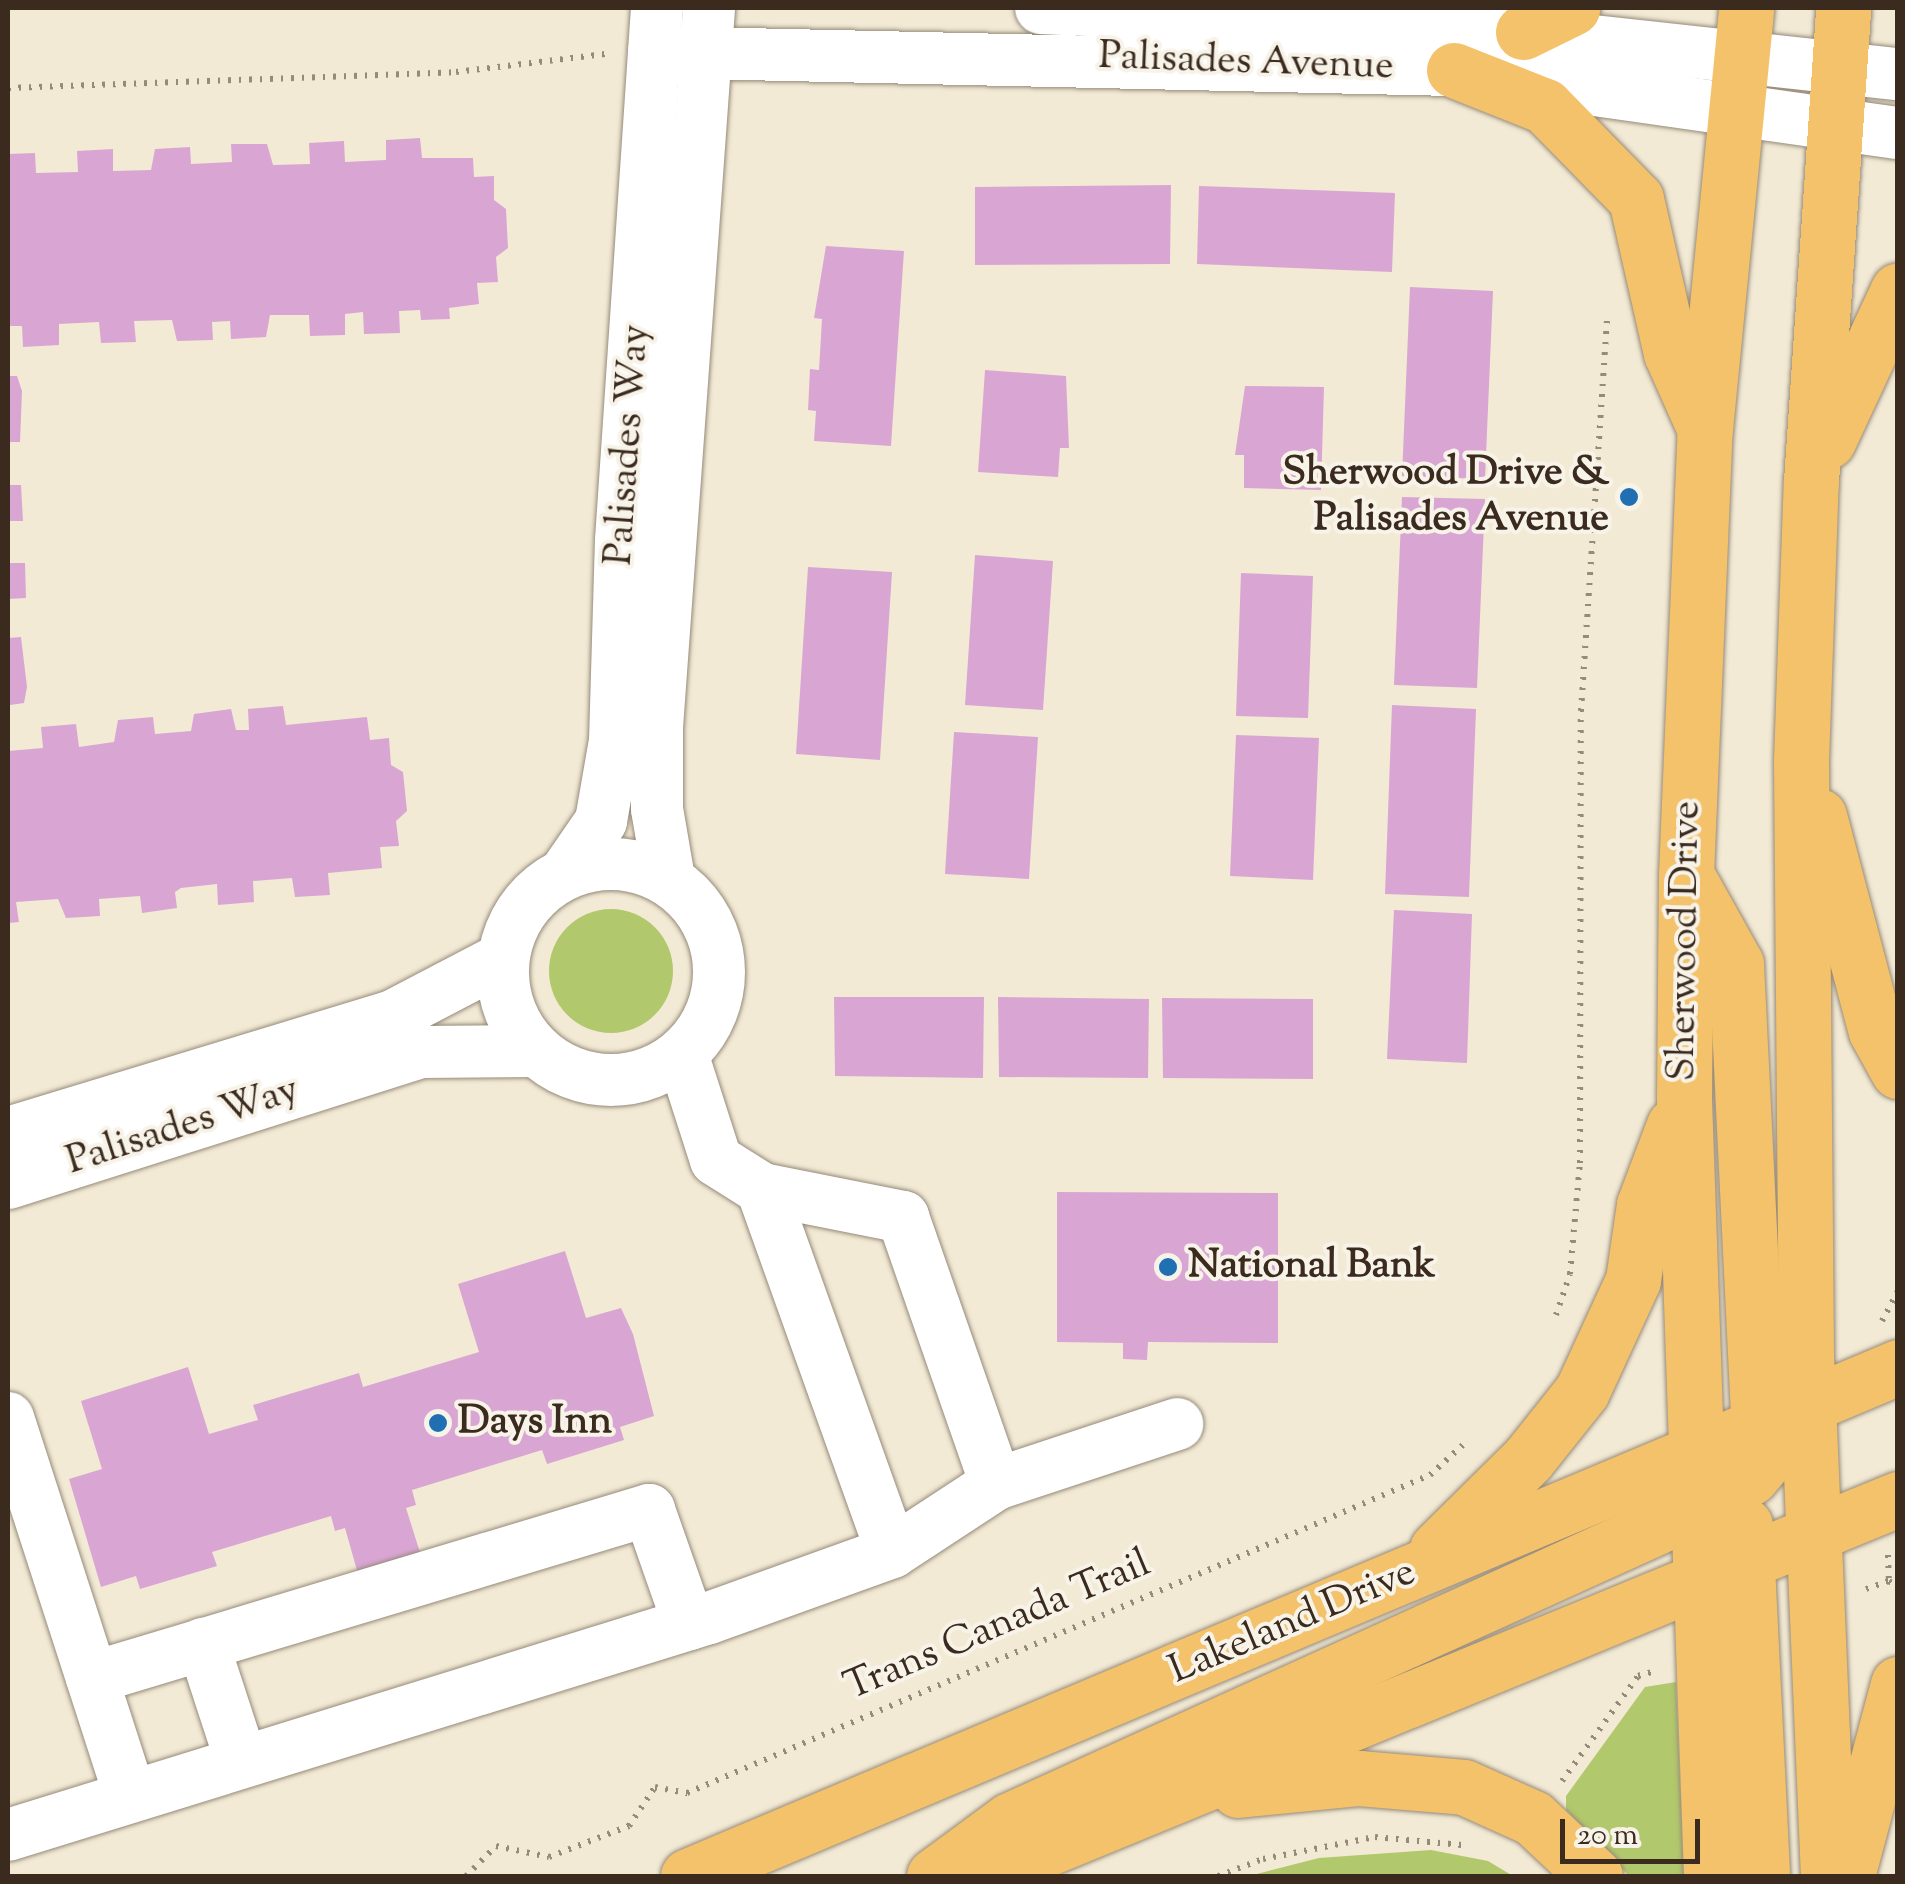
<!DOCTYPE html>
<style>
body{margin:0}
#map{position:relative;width:1905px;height:1884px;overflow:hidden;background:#f2ead5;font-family:"Sorts Mill Goudy",serif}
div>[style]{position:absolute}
.green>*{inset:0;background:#b2c86c}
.round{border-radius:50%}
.building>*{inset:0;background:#d9a6d4}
.path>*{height:6px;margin-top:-3px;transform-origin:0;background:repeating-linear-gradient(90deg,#968a7a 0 2.5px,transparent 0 10.5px)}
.roads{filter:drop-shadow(0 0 2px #968a7a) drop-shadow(0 0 2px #968a7a)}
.minor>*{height:52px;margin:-26px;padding:0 26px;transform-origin:26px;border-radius:26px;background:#fff}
.minor>.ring{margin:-26px;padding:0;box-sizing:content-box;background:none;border:52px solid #fff;border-radius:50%}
.major>*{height:55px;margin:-27.5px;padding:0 27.5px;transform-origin:27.5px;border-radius:27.5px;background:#f4c26a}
.dots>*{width:28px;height:28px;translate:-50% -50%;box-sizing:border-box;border:5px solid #f7f3e8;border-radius:50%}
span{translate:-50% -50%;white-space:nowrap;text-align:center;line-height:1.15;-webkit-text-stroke:8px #f7f3e8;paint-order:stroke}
.street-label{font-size:40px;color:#3b2a1e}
.poi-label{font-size:40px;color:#3b2a1e;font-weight:700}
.right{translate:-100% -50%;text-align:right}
.left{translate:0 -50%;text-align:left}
.frame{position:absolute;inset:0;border:10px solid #3b2a1e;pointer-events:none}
.scale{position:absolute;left:1560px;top:1819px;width:140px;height:45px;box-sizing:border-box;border:5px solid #3b2a1e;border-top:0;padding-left:12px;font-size:30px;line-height:35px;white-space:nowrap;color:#3b2a1e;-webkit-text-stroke:8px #f7f3e8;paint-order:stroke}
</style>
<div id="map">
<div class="green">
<div class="round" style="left:549px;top:909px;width:124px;height:124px"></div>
<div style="clip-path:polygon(1676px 1682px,1684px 1876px,1629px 1876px,1566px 1810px,1566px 1796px,1645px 1687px)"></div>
<div style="clip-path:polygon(1431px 1850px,1488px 1861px,1513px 1876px,1249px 1876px,1319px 1858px)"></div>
</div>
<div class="building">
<div style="clip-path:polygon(420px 138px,422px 158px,473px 158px,474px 177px,494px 176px,494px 200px,506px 209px,508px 248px,496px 257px,498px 282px,477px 283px,479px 304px,449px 308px,450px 319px,421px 320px,420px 310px,399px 311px,400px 333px,364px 334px,363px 312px,345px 314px,345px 335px,310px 336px,309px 315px,270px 315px,266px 337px,231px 339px,230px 321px,212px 322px,213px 340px,177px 341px,172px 320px,134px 321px,136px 342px,101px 343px,99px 322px,59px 324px,59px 345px,23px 347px,22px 326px,8px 326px,8px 154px,35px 153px,36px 173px,78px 172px,77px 151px,113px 149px,113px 171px,151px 170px,155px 149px,190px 147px,191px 164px,232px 162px,231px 144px,267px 144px,273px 165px,310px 164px,309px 143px,344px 141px,345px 162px,386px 160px,386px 140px)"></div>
<div style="clip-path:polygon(1171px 185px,1170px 264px,975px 265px,975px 187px)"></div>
<div style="clip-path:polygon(1199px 186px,1395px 193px,1392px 272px,1197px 264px)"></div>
<div style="clip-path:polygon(826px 246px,904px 251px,891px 446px,814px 441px,816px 411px,808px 410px,810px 369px,819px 370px,822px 319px,814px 318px)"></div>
<div style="clip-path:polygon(1410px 287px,1493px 291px,1485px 479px,1402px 476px)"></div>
<div style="clip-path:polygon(985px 370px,1066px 376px,1069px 448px,1060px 448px,1058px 477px,978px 472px)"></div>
<div style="clip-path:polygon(8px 376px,17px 376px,22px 391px,20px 442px,8px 442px)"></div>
<div style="clip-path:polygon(1245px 386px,1324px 387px,1321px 490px,1244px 488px,1244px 455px,1235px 455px)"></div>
<div style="clip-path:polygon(8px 485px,21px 485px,23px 521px,8px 521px)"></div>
<div style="clip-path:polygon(1402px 497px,1485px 499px,1477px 688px,1394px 685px)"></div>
<div style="clip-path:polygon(975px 555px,1053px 561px,1043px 710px,965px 705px)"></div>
<div style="clip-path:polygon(8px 563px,25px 563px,26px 598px,8px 599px)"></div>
<div style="clip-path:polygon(808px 567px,892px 572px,880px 760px,796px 754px)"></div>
<div style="clip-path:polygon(1241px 573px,1313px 576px,1308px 718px,1236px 716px)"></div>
<div style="clip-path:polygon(21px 637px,27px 687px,24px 703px,10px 705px,8px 722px,8px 638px)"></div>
<div style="clip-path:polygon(1392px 705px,1476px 709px,1469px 897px,1385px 894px)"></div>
<div style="clip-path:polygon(283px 706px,286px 725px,367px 717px,370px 740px,389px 738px,391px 765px,403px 772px,407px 811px,396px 821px,399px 846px,380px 847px,382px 868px,328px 873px,330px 895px,295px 897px,292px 878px,253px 881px,254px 902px,218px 905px,217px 884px,181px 888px,175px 892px,177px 908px,142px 913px,140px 896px,99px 899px,100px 916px,66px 918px,58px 899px,16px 902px,19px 922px,8px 923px,8px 751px,43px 748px,41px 727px,76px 724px,79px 747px,114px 742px,118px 720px,153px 717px,155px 734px,191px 731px,194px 714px,231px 709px,236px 730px,249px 730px,248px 709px)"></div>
<div style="clip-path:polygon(954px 732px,1038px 737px,1029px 879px,945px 874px)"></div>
<div style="clip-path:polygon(1236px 735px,1319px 738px,1313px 880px,1230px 876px)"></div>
<div style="clip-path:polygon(1394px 910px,1472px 914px,1467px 1063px,1387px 1059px)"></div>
<div style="clip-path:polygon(834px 997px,984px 997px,983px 1078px,835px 1076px)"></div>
<div style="clip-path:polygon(998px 997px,1149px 999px,1148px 1078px,999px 1077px)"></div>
<div style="clip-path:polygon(1162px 998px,1313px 999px,1313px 1079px,1163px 1078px)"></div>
<div style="clip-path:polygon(1057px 1192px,1278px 1193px,1278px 1343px,1148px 1342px,1147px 1360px,1123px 1359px,1123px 1343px,1057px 1342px)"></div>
<div style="clip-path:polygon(565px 1251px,586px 1318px,621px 1308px,633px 1334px,654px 1416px,620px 1427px,624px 1440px,547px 1464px,542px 1450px,412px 1490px,416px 1505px,406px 1508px,423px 1562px,360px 1581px,345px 1528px,335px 1531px,331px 1516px,212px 1552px,217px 1566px,140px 1589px,136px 1576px,101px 1587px,69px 1479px,102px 1469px,81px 1401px,188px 1367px,209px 1434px,258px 1420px,253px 1405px,359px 1373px,363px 1387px,479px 1352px,458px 1284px)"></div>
</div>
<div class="path">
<div style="left:8px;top:88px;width:448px;rotate:-2deg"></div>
<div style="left:456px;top:72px;width:150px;rotate:-6.9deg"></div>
<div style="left:1556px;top:1315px;width:43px;rotate:-71.1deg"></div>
<div style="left:1570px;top:1274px;width:111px;rotate:-84.9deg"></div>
<div style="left:1580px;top:1163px;width:452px;rotate:-89.9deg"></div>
<div style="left:1581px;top:711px;width:396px;rotate:-86.2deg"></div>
<div style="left:1882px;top:1321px;width:34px;rotate:-62deg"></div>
<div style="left:1888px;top:1555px;width:26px;rotate:88deg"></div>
<div style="left:1889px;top:1581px;width:11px;rotate:34deg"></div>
<div style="left:1866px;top:1589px;width:24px;rotate:-19deg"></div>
<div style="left:1562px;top:1781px;width:130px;rotate:-54.1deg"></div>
<div style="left:1638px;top:1676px;width:18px;rotate:-16deg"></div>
<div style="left:466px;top:1876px;width:42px;rotate:-45deg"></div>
<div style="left:496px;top:1846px;width:54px;rotate:11.7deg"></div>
<div style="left:549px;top:1857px;width:86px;rotate:-21.2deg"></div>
<div style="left:629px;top:1826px;width:47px;rotate:-56.3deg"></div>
<div style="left:655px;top:1787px;width:33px;rotate:11deg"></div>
<div style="left:687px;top:1793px;width:808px;rotate:-23.17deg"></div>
<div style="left:1430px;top:1475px;width:46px;rotate:-42.4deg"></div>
<div style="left:1218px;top:1876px;width:48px;rotate:-20.7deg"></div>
<div style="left:1263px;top:1859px;width:114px;rotate:-11.1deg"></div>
<div style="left:1375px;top:1837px;width:87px;rotate:5.3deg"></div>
</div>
<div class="roads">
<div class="minor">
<div style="left:1041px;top:8px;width:404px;rotate:2.4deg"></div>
<div style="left:1445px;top:25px;width:456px;rotate:6.2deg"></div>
<div style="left:654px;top:52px;width:800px;rotate:1.29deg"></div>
<div style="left:1454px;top:70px;width:448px;rotate:8.1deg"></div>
<div class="ring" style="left:503px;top:864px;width:164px;height:164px"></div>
<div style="left:566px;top:872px;width:62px;rotate:-55.5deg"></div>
<div style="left:601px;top:821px;width:81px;rotate:-80.1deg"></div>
<div style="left:615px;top:741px;width:201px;rotate:-88.3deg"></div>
<div style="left:621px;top:540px;width:533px;rotate:-86.13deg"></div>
<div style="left:669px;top:879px;width:71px;rotate:-99.7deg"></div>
<div style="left:657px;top:809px;width:82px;rotate:-90deg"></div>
<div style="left:657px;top:727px;width:721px;rotate:-85.86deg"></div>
<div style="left:682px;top:1054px;width:111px;rotate:72.2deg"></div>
<div style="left:716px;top:1160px;width:54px;rotate:32.2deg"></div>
<div style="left:762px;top:1189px;width:144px;rotate:11.2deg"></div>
<div style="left:903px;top:1217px;width:283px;rotate:70.8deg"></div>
<div style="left:996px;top:1484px;width:124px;rotate:146.8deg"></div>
<div style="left:8px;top:1133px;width:400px;rotate:-16.9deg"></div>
<div style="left:391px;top:1017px;width:125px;rotate:-27.6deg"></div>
<div style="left:8px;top:1183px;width:433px;rotate:-17.6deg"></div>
<div style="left:421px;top:1052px;width:114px;rotate:-0.5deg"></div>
<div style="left:8px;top:1418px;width:397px;rotate:72.1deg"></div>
<div style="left:996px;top:1484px;width:191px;rotate:-18.3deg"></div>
<div style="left:203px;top:1644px;width:122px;rotate:71.9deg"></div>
<div style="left:92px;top:1678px;width:582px;rotate:-16.78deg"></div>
<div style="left:649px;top:1510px;width:121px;rotate:70.7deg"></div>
<div style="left:8px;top:1835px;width:734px;rotate:-17.2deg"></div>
<div style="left:709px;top:1618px;width:195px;rotate:-19.8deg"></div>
<div style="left:892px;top:1552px;width:386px;rotate:-109.7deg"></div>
</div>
<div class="major">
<div style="left:1523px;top:32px;width:55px;rotate:-26.1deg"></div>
<div style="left:1454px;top:70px;width:98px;rotate:21.6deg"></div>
<div style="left:1545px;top:106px;width:130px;rotate:45.6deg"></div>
<div style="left:1636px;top:199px;width:158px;rotate:77.2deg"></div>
<div style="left:1671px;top:353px;width:81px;rotate:66deg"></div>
<div style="left:1828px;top:441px;width:166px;rotate:-65.1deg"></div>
<div style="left:1819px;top:816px;width:222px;rotate:75.2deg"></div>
<div style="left:1876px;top:1031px;width:46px;rotate:61.2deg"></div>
<div style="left:1688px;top:878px;width:98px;rotate:60.8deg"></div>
<div style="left:1736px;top:964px;width:500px;rotate:87.2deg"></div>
<div style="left:1745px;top:1525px;width:351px;rotate:87.2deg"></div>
<div style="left:1437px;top:1549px;width:128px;rotate:-44.7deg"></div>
<div style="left:1528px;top:1459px;width:87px;rotate:-51.5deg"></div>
<div style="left:1582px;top:1391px;width:122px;rotate:-65.3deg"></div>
<div style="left:1633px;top:1280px;width:76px;rotate:-81.7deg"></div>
<div style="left:1644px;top:1205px;width:85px;rotate:-69.4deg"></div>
<div style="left:1238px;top:1790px;width:122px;rotate:-5.7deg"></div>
<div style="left:1359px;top:1778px;width:105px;rotate:4.9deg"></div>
<div style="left:1464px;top:1787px;width:76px;rotate:24.2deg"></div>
<div style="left:1533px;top:1818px;width:85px;rotate:43.1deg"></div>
<div style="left:688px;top:1876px;width:1313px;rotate:-22.81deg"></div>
<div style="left:934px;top:1876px;width:94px;rotate:-36.4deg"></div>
<div style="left:1010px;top:1820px;width:755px;rotate:-24.39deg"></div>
<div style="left:1698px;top:1508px;width:61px;rotate:-30.3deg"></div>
<div style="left:1751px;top:1477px;width:84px;rotate:-49.8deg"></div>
<div style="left:980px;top:1876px;width:992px;rotate:-22.33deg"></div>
<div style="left:1711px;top:1876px;width:778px;rotate:-91.99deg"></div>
<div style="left:1684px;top:1098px;width:223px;rotate:-89.5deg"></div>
<div style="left:1686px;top:875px;width:446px;rotate:-87.6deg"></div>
<div style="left:1705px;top:429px;width:423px;rotate:-84.4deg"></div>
<div style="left:1828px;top:1876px;width:520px;rotate:-92.42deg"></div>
<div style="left:1806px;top:1356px;width:595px;rotate:-90.48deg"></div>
<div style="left:1801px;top:761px;width:280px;rotate:-88deg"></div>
<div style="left:1811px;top:481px;width:474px;rotate:-86.1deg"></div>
<div style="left:1847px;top:1876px;width:199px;rotate:-75.1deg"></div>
</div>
</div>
<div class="dots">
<div style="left:1629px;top:497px;background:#1f6fb2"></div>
<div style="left:1168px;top:1267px;background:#1f6fb2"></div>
<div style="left:438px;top:1423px;background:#1f6fb2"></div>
</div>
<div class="street-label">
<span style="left:1246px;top:63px;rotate:2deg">Palisades Avenue</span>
<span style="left:629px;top:445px;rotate:-86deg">Palisades Way</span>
<span style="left:1686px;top:941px;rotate:-89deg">Sherwood Drive</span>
<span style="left:183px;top:1127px;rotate:-18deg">Palisades Way</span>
<span style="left:1293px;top:1623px;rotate:-23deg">Lakeland Drive</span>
<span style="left:998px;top:1627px;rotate:-23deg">Trans Canada Trail</span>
</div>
<div class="poi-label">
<span class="right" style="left:1609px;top:497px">Sherwood Drive &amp;<br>Palisades Avenue</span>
<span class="left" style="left:1188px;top:1267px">National Bank</span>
<span class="left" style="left:458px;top:1423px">Days Inn</span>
</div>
<div class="frame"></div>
<div class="scale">20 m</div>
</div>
